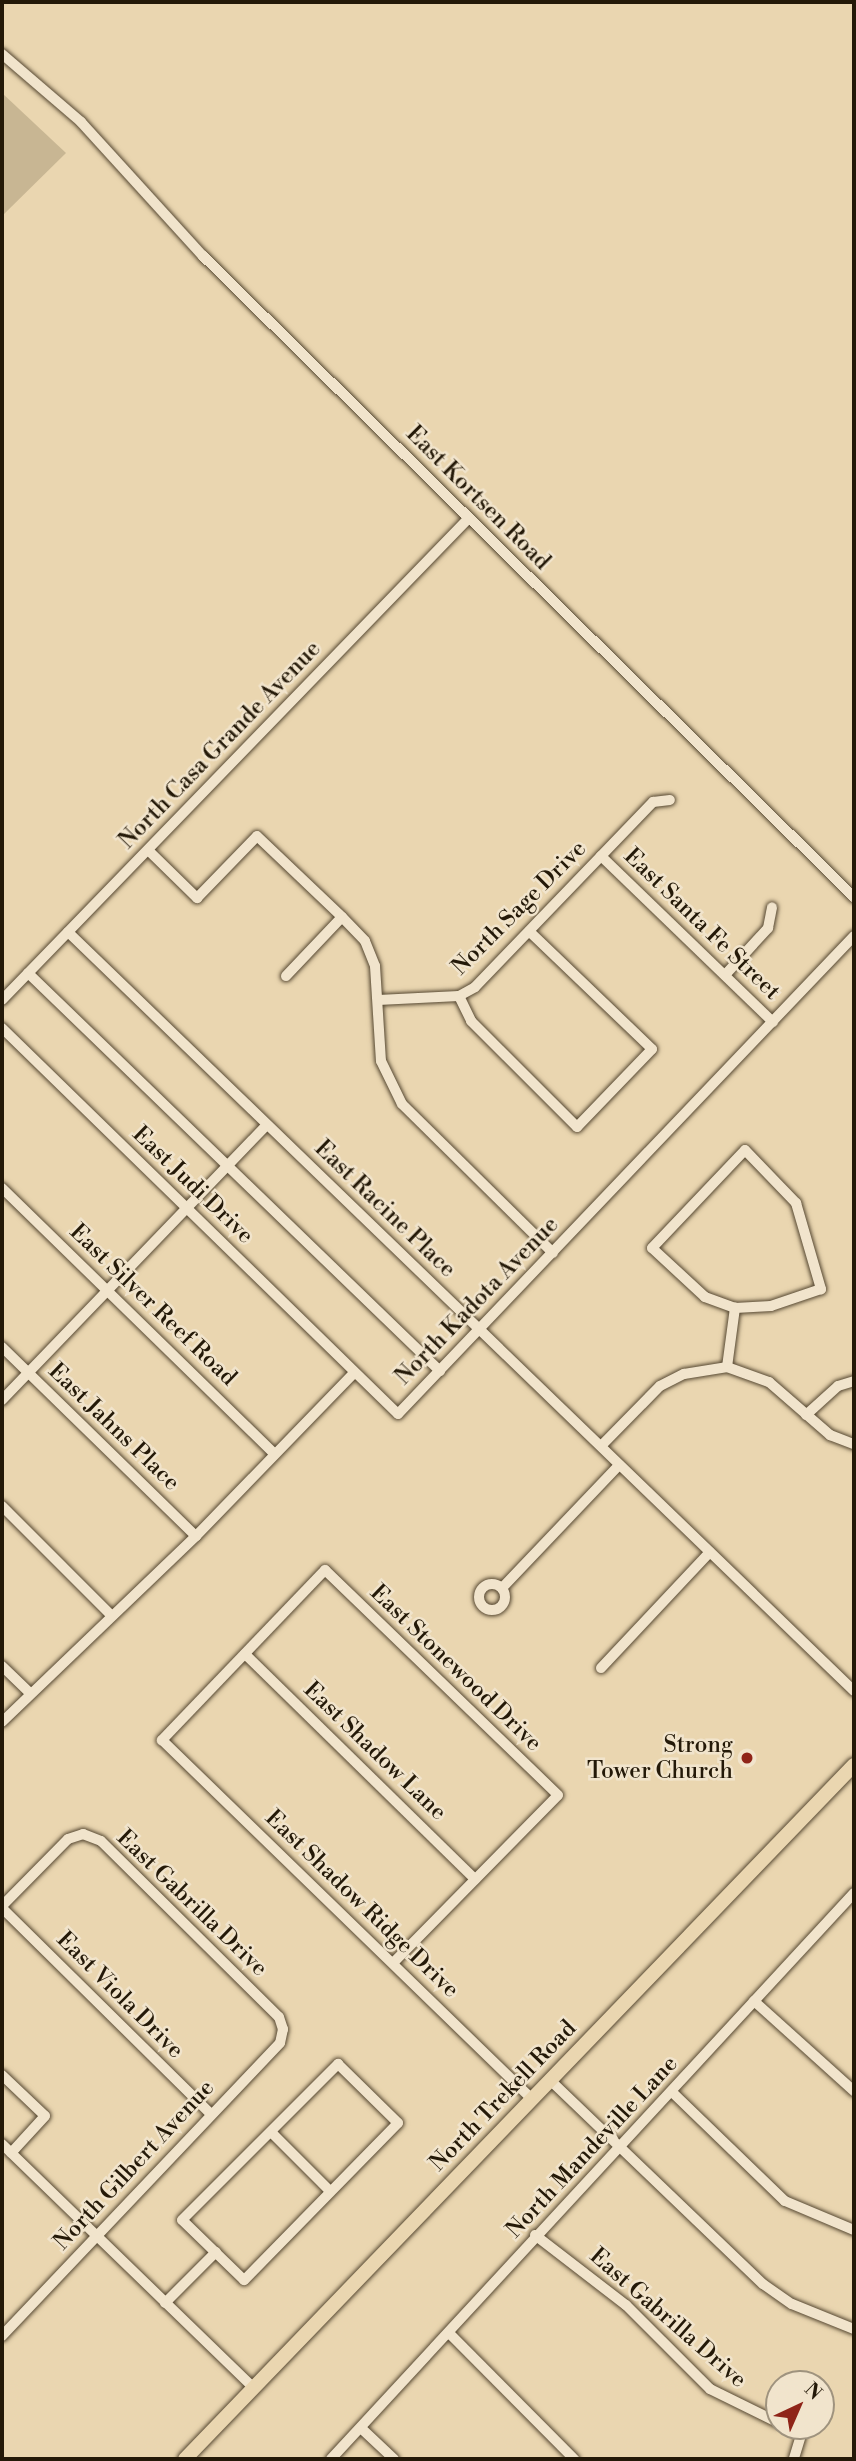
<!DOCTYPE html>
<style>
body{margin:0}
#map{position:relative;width:856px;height:2461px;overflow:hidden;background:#ead6b0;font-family:"Libre Bodoni",serif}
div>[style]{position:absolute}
.green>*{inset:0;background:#c8b693}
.roads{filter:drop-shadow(0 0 2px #564832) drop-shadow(0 0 2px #564832)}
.minor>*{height:10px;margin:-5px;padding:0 5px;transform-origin:5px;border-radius:5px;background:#f1e4cc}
.minor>.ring{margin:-5px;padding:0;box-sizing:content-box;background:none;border:10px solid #f1e4cc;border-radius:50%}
.major>*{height:14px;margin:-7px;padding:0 7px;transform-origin:7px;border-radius:7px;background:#ead6b0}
.dots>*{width:19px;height:19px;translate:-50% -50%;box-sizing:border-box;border:4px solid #f1e4cc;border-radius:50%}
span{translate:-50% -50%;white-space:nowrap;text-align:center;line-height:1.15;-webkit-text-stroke:5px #f1e4cc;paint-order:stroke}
.street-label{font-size:23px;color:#241908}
.poi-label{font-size:23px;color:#241908}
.right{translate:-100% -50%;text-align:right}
.frame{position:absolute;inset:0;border:4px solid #241908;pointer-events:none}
.north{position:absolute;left:765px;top:2370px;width:70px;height:70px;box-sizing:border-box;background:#f1e4cc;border:2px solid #9f937e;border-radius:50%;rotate:44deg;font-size:19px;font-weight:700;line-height:28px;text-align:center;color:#241908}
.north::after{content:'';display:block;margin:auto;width:24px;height:32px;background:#8f2418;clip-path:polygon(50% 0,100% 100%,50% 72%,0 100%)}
</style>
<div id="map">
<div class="green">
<div style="clip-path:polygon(2px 93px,66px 153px,2px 216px)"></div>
</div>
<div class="roads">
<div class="minor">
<div style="left:2px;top:54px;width:104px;rotate:40.7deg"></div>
<div style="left:81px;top:122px;width:181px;rotate:47.7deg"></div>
<div style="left:203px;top:256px;width:914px;rotate:44.56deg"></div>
<div style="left:148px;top:850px;width:69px;rotate:44.4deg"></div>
<div style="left:197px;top:898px;width:86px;rotate:-45.9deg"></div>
<div style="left:257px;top:836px;width:117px;rotate:43.6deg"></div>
<div style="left:342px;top:917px;width:33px;rotate:46deg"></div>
<div style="left:365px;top:941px;width:27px;rotate:68deg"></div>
<div style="left:375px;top:966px;width:95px;rotate:86.4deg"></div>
<div style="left:381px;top:1061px;width:48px;rotate:64deg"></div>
<div style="left:402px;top:1104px;width:212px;rotate:44.6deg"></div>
<div style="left:601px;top:856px;width:239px;rotate:44deg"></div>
<div style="left:68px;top:932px;width:1093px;rotate:44deg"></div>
<div style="left:28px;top:973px;width:573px;rotate:44.01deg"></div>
<div style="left:725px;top:975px;width:64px;rotate:-47.5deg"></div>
<div style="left:768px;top:928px;width:21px;rotate:-79deg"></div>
<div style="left:286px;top:976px;width:81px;rotate:-46.5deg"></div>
<div style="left:459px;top:996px;width:28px;rotate:64deg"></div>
<div style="left:471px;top:1021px;width:150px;rotate:45deg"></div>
<div style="left:577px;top:1127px;width:108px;rotate:-46.1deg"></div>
<div style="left:652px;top:1049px;width:170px;rotate:-136.2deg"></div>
<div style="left:2px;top:1000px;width:671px;rotate:-45.91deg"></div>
<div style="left:378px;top:1000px;width:81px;rotate:-2.8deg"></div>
<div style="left:459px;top:996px;width:18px;rotate:-29deg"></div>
<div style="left:475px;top:987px;width:257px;rotate:-46.1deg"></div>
<div style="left:653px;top:802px;width:17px;rotate:-7deg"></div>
<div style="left:2px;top:1028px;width:553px;rotate:44.27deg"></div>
<div style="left:398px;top:1414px;width:661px;rotate:-46.35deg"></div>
<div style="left:745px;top:1150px;width:74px;rotate:46.1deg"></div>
<div style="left:796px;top:1203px;width:90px;rotate:73.8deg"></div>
<div style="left:821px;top:1289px;width:53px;rotate:161.2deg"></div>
<div style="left:771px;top:1306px;width:36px;rotate:177deg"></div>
<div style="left:735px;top:1308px;width:32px;rotate:-160deg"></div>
<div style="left:705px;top:1297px;width:72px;rotate:-137.2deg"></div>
<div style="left:652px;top:1248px;width:135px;rotate:-46.5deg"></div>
<div style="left:2px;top:1188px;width:380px;rotate:44.3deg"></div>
<div style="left:2px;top:1347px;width:271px;rotate:44.3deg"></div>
<div style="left:727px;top:1367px;width:60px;rotate:-82.3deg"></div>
<div style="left:2px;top:1400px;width:382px;rotate:-46.1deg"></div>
<div style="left:806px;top:1415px;width:43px;rotate:-42.2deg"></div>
<div style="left:838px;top:1386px;width:17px;rotate:-17deg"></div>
<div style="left:601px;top:1446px;width:84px;rotate:-45.5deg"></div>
<div style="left:660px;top:1386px;width:27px;rotate:-27deg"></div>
<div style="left:684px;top:1374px;width:44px;rotate:-9.2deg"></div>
<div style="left:727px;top:1367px;width:45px;rotate:19.7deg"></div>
<div style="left:769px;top:1382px;width:81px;rotate:41deg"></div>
<div style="left:830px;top:1435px;width:26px;rotate:21deg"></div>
<div style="left:2px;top:1506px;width:153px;rotate:45deg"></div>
<div class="ring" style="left:479px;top:1584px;width:16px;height:16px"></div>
<div style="left:502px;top:1588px;width:170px;rotate:-46.4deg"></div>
<div style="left:245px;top:1654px;width:322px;rotate:44.4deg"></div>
<div style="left:2px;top:1666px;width:39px;rotate:44deg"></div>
<div style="left:601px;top:1668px;width:159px;rotate:-46.8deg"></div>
<div style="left:2px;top:1722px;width:269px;rotate:-43.8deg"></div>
<div style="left:196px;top:1536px;width:227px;rotate:-45.9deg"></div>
<div style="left:2px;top:1906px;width:94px;rotate:-45.4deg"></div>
<div style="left:68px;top:1839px;width:16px;rotate:-18deg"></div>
<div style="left:83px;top:1834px;width:19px;rotate:21deg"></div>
<div style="left:101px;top:1841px;width:250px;rotate:44.7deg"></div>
<div style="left:279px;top:2017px;width:13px;rotate:72deg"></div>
<div style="left:283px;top:2029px;width:14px;rotate:102deg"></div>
<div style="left:280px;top:2043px;width:404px;rotate:133.5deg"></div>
<div style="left:2px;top:1908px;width:291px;rotate:44.6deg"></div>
<div style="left:393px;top:1963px;width:235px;rotate:-45.5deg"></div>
<div style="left:558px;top:1795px;width:324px;rotate:-136deg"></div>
<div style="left:325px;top:1570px;width:236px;rotate:133.8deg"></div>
<div style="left:162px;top:1740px;width:516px;rotate:44.14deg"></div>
<div style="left:754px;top:2001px;width:135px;rotate:42deg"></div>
<div style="left:338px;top:2064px;width:84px;rotate:44.5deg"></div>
<div style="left:398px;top:2123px;width:220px;rotate:134.4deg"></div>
<div style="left:244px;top:2280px;width:86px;rotate:-135.9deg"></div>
<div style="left:182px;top:2220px;width:221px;rotate:-45deg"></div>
<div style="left:2px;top:2075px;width:59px;rotate:43.6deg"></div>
<div style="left:45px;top:2116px;width:50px;rotate:132.6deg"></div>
<div style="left:550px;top:2080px;width:295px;rotate:43.8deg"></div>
<div style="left:763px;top:2284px;width:35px;rotate:35deg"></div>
<div style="left:792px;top:2304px;width:67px;rotate:22deg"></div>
<div style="left:672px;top:2092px;width:157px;rotate:44deg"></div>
<div style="left:785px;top:2201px;width:75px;rotate:22.8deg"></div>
<div style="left:271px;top:2132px;width:83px;rotate:45deg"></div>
<div style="left:2px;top:2144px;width:351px;rotate:44.1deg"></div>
<div style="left:535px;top:2235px;width:115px;rotate:37.6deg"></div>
<div style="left:626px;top:2305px;width:119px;rotate:45deg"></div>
<div style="left:710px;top:2389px;width:77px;rotate:26.2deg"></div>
<div style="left:165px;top:2303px;width:72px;rotate:-45deg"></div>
<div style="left:451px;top:2335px;width:175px;rotate:45.2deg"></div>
<div style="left:788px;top:2426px;width:15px;rotate:23deg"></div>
<div style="left:802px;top:2432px;width:28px;rotate:107deg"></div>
<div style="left:362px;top:2429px;width:44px;rotate:43.2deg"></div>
<div style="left:331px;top:2459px;width:771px;rotate:-47.26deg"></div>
</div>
<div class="major">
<div style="left:185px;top:2459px;width:964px;rotate:-46.05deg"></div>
</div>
</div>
<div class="dots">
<div style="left:747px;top:1758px;background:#8f2418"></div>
</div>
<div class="street-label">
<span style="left:478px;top:498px;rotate:45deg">East Kortsen Road</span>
<span style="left:220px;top:745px;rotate:-46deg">North Casa Grande Avenue</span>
<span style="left:519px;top:908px;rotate:-45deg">North Sage Drive</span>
<span style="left:702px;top:924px;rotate:44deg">East Santa Fe Street</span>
<span style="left:193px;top:1185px;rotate:44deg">East Judi Drive</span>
<span style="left:385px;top:1209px;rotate:44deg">East Racine Place</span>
<span style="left:477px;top:1301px;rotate:-46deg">North Kadota Avenue</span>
<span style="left:153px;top:1305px;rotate:44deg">East Silver Reef Road</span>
<span style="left:114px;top:1427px;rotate:44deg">East Jahns Place</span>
<span style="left:456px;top:1668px;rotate:44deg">East Stonewood Drive</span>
<span style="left:375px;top:1751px;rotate:44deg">East Shadow Lane</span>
<span style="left:192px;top:1903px;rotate:44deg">East Gabrilla Drive</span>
<span style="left:362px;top:1904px;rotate:44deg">East Shadow Ridge Drive</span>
<span style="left:120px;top:1995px;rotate:45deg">East Viola Drive</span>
<span style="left:503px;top:2096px;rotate:-46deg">North Trekell Road</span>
<span style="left:592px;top:2147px;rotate:-47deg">North Mandeville Lane</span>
<span style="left:134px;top:2165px;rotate:-47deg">North Gilbert Avenue</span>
<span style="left:668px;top:2318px;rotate:41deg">East Gabrilla Drive</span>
</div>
<div class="poi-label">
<span class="right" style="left:733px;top:1758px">Strong<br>Tower Church</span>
</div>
<div class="frame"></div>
<div class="north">N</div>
</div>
